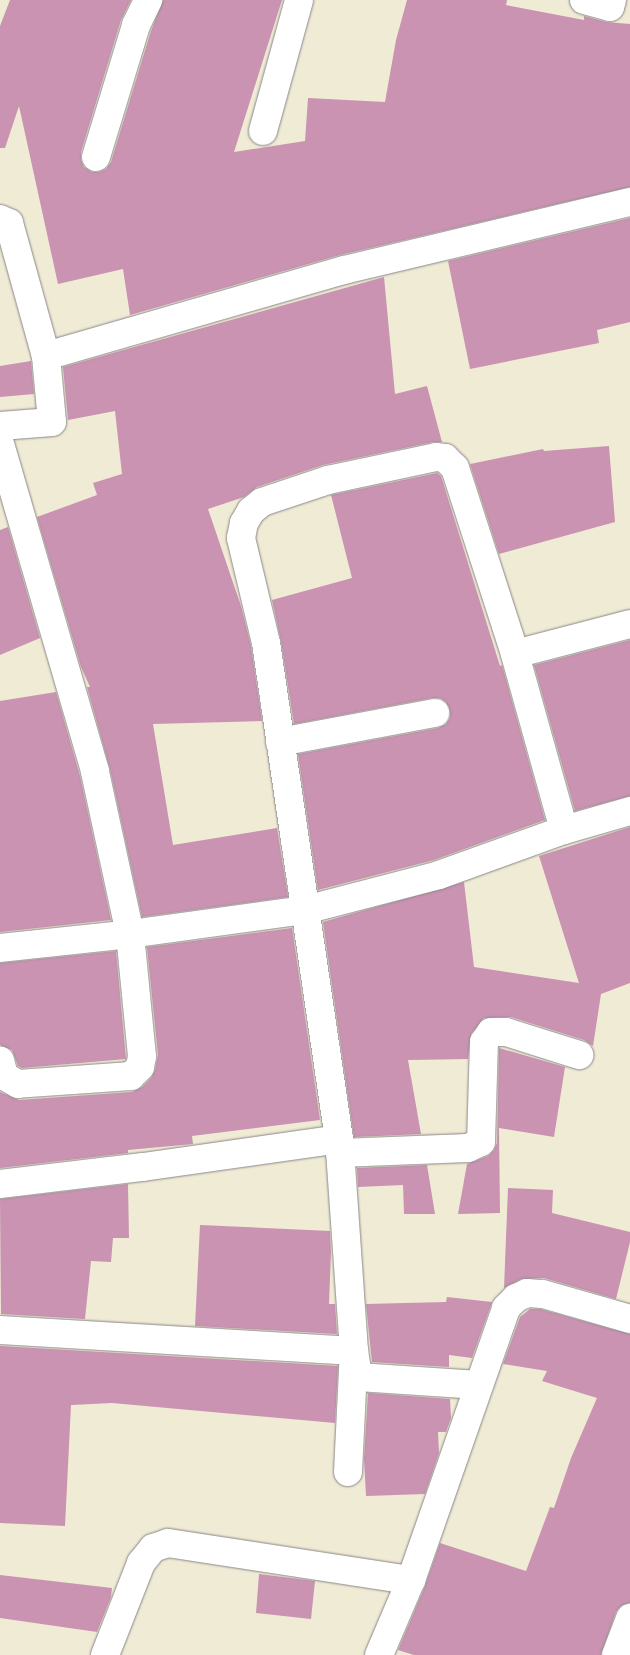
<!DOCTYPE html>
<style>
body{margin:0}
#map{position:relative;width:630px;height:1655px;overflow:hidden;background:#f0ebd5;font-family:Mynerve,sans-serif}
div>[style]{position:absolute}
.building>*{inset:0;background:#c993b1}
.roads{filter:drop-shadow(0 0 1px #898688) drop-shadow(0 0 1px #898688)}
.street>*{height:28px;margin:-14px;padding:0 14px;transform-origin:14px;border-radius:14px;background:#fff}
span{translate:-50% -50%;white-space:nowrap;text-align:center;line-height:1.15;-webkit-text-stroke:4px #f7f3e8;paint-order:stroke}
</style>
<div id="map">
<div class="building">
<div style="clip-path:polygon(10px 0,131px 0,121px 20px,81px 152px,81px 160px,84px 167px,92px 172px,99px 172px,106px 169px,111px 162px,151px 31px,163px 0,282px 0,234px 152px,305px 141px,308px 98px,385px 102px,396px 40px,407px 0,507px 0,506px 5px,584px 20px,584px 16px,606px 22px,630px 24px,630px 187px,340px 255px,130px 315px,123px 269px,58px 284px,19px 106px,5px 148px,0 148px,0 26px)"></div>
<div style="clip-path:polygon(630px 218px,630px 322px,597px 330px,599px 343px,470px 369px,448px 261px)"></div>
<div style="clip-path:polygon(384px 277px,395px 394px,427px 386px,442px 442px,433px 442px,323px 465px,257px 487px,244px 497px,208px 509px,241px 606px,251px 646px,262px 721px,153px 724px,173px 845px,277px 828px,288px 897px,142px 917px,110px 769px,87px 687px,90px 687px,81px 667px,37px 517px,97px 495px,93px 483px,122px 474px,115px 411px,68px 420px,63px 367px)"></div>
<div style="clip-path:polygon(31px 361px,34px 394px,0 397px,0 366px)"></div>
<div style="clip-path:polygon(609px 446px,615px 522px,499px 554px,470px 464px,543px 449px,544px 451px)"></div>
<div style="clip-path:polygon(437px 473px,441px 476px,500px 666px,502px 665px,545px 820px,434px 860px,318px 890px,298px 754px,438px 728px,446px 724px,450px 718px,450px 711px,446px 702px,440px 698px,432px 698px,294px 724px,281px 641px,272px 600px,352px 578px,331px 495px)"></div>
<div style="clip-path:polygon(8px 527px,40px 638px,0 655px,0 530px)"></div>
<div style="clip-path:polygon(630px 640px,630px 796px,575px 811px,534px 665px)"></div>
<div style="clip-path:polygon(56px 692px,80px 776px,111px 920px,0 932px,0 701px)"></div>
<div style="clip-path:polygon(630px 827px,630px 983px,601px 994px,593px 1046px,584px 1040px,511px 1017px,484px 1018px,471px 1034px,468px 1059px,408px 1060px,421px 1134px,354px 1137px,323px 922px,464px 882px,474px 967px,579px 983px,539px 856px)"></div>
<div style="clip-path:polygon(292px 928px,320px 1120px,192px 1136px,193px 1144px,128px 1150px,128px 1153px,0 1168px,0 1092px,19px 1100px,132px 1092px,142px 1087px,151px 1078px,155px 1070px,158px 1055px,147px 947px)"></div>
<div style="clip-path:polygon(116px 951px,126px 1059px,22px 1068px,18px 1066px,12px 1050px,0 1045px,0 963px)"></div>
<div style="clip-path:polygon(499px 1048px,565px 1067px,554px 1137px,499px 1128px,500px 1213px,458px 1214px,467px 1164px,488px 1156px,494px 1150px,497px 1143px)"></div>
<div style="clip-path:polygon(427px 1165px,435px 1214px,404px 1214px,403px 1185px,358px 1187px,357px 1168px)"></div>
<div style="clip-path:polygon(128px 1184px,129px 1238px,113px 1238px,111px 1262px,91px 1261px,85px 1319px,1px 1314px,0 1199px)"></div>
<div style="clip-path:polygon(508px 1188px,553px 1190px,552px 1213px,630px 1232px,630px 1242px,616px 1299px,544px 1278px,521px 1279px,504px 1288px)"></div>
<div style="clip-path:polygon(200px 1225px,330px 1231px,331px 1252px,329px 1304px,335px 1304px,337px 1334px,195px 1326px)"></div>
<div style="clip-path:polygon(447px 1297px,492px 1302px,472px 1358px,449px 1355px,449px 1367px,372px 1362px,366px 1304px,446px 1302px)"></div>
<div style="clip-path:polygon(530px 1309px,540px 1309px,630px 1334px,630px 1603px,621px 1606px,616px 1612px,601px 1655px,414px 1655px,398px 1650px,425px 1586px,440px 1543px,526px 1571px,550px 1507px,554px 1508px,571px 1458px,597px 1398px,542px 1381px,547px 1371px,503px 1364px,520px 1317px)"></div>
<div style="clip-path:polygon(0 1346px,338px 1366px,335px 1423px,112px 1403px,71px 1405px,65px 1526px,0 1523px)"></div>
<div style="clip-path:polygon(368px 1393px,450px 1399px,451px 1418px,446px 1432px,438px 1432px,439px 1453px,425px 1494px,366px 1496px,364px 1459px)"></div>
<div style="clip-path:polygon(259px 1574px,315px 1581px,311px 1619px,256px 1613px)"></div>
<div style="clip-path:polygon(0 1575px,112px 1588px,111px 1597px,97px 1632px,0 1618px)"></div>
</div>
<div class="roads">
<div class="street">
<div style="left:584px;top:0;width:27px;rotate:15deg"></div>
<div style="left:610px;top:7px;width:7px;rotate:-74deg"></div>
<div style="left:263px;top:131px;width:136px;rotate:-74.6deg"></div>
<div style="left:96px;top:157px;width:138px;rotate:-73.1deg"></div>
<div style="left:136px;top:25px;width:28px;rotate:-64deg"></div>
<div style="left:0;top:219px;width:10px;rotate:24deg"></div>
<div style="left:9px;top:223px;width:138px;rotate:74.5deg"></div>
<div style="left:46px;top:356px;width:66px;rotate:84.8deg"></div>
<div style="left:52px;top:422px;width:52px;rotate:175.6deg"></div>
<div style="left:46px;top:356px;width:310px;rotate:-16.1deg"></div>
<div style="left:344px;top:270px;width:294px;rotate:-13.4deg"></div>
<div style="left:0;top:444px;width:341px;rotate:73.8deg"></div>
<div style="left:95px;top:772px;width:166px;rotate:77.8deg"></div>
<div style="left:130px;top:934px;width:177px;rotate:-7.8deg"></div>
<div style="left:305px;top:910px;width:138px;rotate:-14.6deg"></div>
<div style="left:439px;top:875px;width:133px;rotate:-19.8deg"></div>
<div style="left:564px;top:830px;width:69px;rotate:-16.1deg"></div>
<div style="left:280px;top:742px;width:158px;rotate:-10.6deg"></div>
<div style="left:564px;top:830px;width:183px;rotate:-105.6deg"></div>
<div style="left:515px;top:654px;width:119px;rotate:-14.6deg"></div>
<div style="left:0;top:948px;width:131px;rotate:-6.1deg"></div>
<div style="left:130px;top:934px;width:123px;rotate:84.4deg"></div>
<div style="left:142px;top:1056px;width:11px;rotate:100deg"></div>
<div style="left:140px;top:1067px;width:13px;rotate:135deg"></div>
<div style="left:131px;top:1076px;width:113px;rotate:176deg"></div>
<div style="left:18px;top:1084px;width:16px;rotate:-150deg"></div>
<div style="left:4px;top:1076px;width:16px;rotate:-104deg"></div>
<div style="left:340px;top:1153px;width:128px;rotate:-2.2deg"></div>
<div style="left:468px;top:1148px;width:14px;rotate:-25deg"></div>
<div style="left:481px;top:1142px;width:100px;rotate:-88.3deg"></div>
<div style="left:484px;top:1042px;width:12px;rotate:-55deg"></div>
<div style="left:491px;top:1032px;width:15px"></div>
<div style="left:506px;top:1032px;width:77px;rotate:17.5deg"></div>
<div style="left:0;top:1184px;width:144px;rotate:-6.8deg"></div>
<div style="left:143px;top:1167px;width:198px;rotate:-8.1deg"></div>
<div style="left:0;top:1330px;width:355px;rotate:3.4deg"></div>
<div style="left:354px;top:1351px;width:26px;rotate:81deg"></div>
<div style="left:358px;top:1377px;width:121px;rotate:3.8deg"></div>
<div style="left:348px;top:1472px;width:121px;rotate:-87.2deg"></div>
<div style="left:354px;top:1351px;width:213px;rotate:-94deg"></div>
<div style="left:339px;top:1139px;width:501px;rotate:-98.37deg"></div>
<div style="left:266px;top:643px;width:108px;rotate:-103.4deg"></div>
<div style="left:241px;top:538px;width:15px;rotate:-79deg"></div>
<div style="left:244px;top:523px;width:14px;rotate:-60deg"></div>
<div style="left:251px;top:511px;width:14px;rotate:-39deg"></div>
<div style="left:262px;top:502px;width:70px;rotate:-18.4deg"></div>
<div style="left:328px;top:480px;width:110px;rotate:-12deg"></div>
<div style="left:436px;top:457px;width:9px;rotate:6deg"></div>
<div style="left:445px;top:458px;width:14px;rotate:45deg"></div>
<div style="left:455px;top:468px;width:195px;rotate:72.1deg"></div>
<div style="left:105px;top:1655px;width:99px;rotate:-68.6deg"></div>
<div style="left:141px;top:1563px;width:19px;rotate:-51deg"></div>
<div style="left:153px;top:1548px;width:16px;rotate:-18deg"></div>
<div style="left:168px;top:1543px;width:246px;rotate:8.7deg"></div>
<div style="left:379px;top:1655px;width:82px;rotate:-66.9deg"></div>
<div style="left:411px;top:1580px;width:288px;rotate:-70.7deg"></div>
<div style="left:506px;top:1308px;width:14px;rotate:-45deg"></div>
<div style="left:516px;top:1298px;width:12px;rotate:-24deg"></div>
<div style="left:527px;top:1293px;width:16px;rotate:4deg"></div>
<div style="left:543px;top:1294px;width:91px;rotate:16deg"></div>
<div style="left:616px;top:1655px;width:40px;rotate:-69deg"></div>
</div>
</div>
</div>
